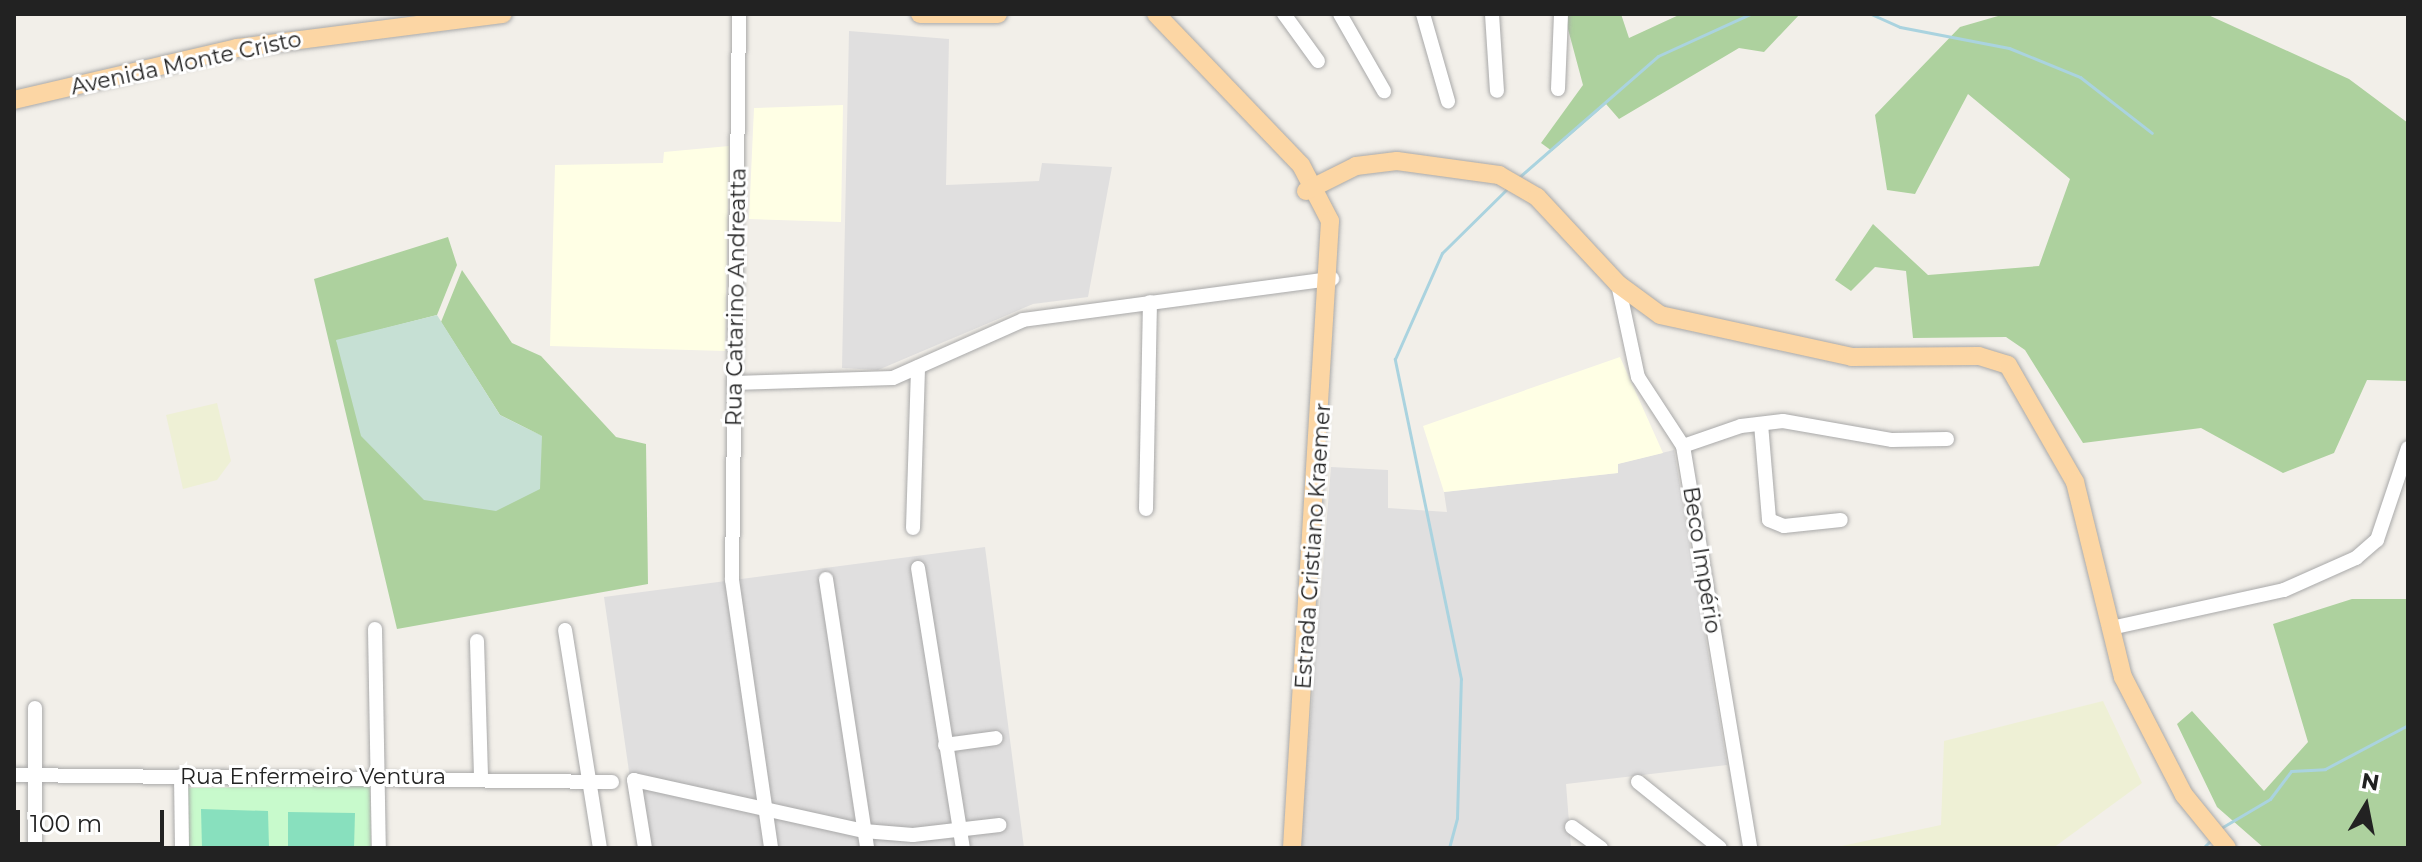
<!DOCTYPE html>
<meta charset="utf-8">
<style>
body{margin:0}
#map{position:relative;width:2422px;height:862px;overflow:hidden;background:#f2efe9;font-family:Montserrat,sans-serif}
div>[style]{position:absolute}
.residential>*{inset:0;background:#e0dfdf}
.education>*{inset:0;background:#ffffe5}
.farmland>*{inset:0;background:#eef0d5}
.forest>*{inset:0;background:#add19e}
.wetland>*{inset:0;background:#c6e0d4}
.park>*{inset:0;background:#c8facc}
.pitch>*{inset:0;background:#88e0be}
.stream>*{height:3px;margin:-1.5px;padding:0 1.5px;transform-origin:1.5px;border-radius:1.5px;background:#aad3df}
.roads{filter:drop-shadow(0 0 2px #a9a9a9) drop-shadow(0 0 2px #a9a9a9)}
.minor>*{height:14px;margin:-7px;padding:0 7px;transform-origin:7px;border-radius:7px;background:#fff}
.major>*{height:18px;margin:-9px;padding:0 9px;transform-origin:9px;border-radius:9px;background:#fcd6a4}
span{translate:-50% -50%;white-space:nowrap;text-align:center;line-height:1.15;-webkit-text-stroke:6px #fff;paint-order:stroke}
.street-label{font-size:22px;color:#222}
.frame{position:absolute;inset:0;border:16px solid #222;pointer-events:none}
.north{position:absolute;left:2326px;top:766px;width:80px;height:80px;-webkit-text-stroke:6px #fff;paint-order:stroke;rotate:10deg;font-size:22px;font-weight:700;line-height:32px;text-align:center;color:#222}
.north::after{content:'';display:block;margin:auto;width:28px;height:36px;background:#222;clip-path:polygon(50% 0,100% 100%,50% 72%,0 100%)}
.scale{position:absolute;left:16px;top:810px;width:148px;height:36px;box-sizing:border-box;border:4px solid #222;border-top:0;padding-left:10px;font-size:24px;line-height:28px;white-space:nowrap;color:#222;-webkit-text-stroke:6px #fff;paint-order:stroke}
</style>
<div id="map">
<div class="residential">
<div style="clip-path:polygon(849px 31px,949px 39px,946px 185px,1039px 181px,1042px 163px,1112px 167px,1088px 297px,1033px 304px,878px 370px,842px 368px)"></div>
<div style="clip-path:polygon(1674px 450px,1727px 765px,1566px 784px,1571px 848px,1300px 848px,1331px 467px,1388px 470px,1388px 508px,1447px 512px,1444px 492px,1617px 473px,1617px 464px)"></div>
<div style="clip-path:polygon(985px 547px,1024px 848px,640px 848px,604px 597px)"></div>
</div>
<div class="education">
<div style="clip-path:polygon(843px 105px,841px 222px,749px 219px,754px 108px)"></div>
<div style="clip-path:polygon(729px 146px,725px 351px,550px 346px,555px 165px,663px 163px,664px 152px)"></div>
<div style="clip-path:polygon(1620px 357px,1663px 453px,1618px 464px,1618px 473px,1444px 492px,1423px 426px)"></div>
</div>
<div class="farmland">
<div style="clip-path:polygon(217px 403px,231px 461px,217px 480px,183px 489px,166px 415px)"></div>
<div style="clip-path:polygon(2103px 701px,2142px 783px,2053px 848px,1832px 848px,1941px 825px,1944px 741px)"></div>
</div>
<div class="forest">
<div style="clip-path:polygon(1564px 14px,1621px 14px,1629px 38px,1681px 14px,1800px 14px,1764px 52px,1739px 48px,1619px 119px,1606px 104px,1552px 151px,1541px 143px,1583px 85px)"></div>
<div style="clip-path:polygon(2005px 14px,2206px 14px,2349px 79px,2408px 123px,2408px 381px,2367px 380px,2334px 453px,2283px 473px,2201px 428px,2083px 443px,2025px 350px,2006px 337px,1913px 338px,1906px 271px,1875px 267px,1851px 291px,1835px 280px,1873px 224px,1928px 275px,2039px 266px,2070px 179px,1968px 94px,1915px 194px,1887px 190px,1875px 115px,1960px 27px)"></div>
<div style="clip-path:polygon(448px 237px,457px 265px,437px 315px,336px 341px,542px 436px,500px 415px,441px 322px,462px 270px,512px 343px,541px 356px,616px 437px,646px 444px,648px 584px,397px 629px,314px 279px)"></div>
<div style="clip-path:polygon(2352px 599px,2408px 599px,2408px 848px,2264px 848px,2217px 807px,2177px 724px,2192px 711px,2264px 791px,2308px 742px,2273px 624px)"></div>
</div>
<div class="wetland">
<div style="clip-path:polygon(437px 315px,500px 415px,542px 436px,540px 489px,496px 511px,424px 500px,361px 436px,336px 340px)"></div>
</div>
<div class="park">
<div style="clip-path:polygon(370px 786px,371px 848px,189px 848px,188px 788px)"></div>
</div>
<div class="pitch">
<div style="clip-path:polygon(201px 809px,268px 811px,269px 848px,202px 848px)"></div>
<div style="clip-path:polygon(288px 812px,355px 813px,354px 848px,288px 848px)"></div>
</div>
<div class="stream">
<div style="left:1871px;top:14px;width:32px;rotate:24deg"></div>
<div style="left:1900px;top:27px;width:111px;rotate:10.9deg"></div>
<div style="left:2009px;top:48px;width:77px;rotate:22.2deg"></div>
<div style="left:2080px;top:77px;width:91px;rotate:37.9deg"></div>
<div style="left:1517px;top:179px;width:187px;rotate:-41.1deg"></div>
<div style="left:1658px;top:56px;width:101px;rotate:-24.5deg"></div>
<div style="left:2221px;top:828px;width:57px;rotate:-30.6deg"></div>
<div style="left:2270px;top:799px;width:35px;rotate:-53deg"></div>
<div style="left:2291px;top:771px;width:34px;rotate:-3deg"></div>
<div style="left:2325px;top:769px;width:94px;rotate:-27.9deg"></div>
<div style="left:1449px;top:848px;width:31px;rotate:-75deg"></div>
<div style="left:1457px;top:818px;width:139px;rotate:-88.4deg"></div>
<div style="left:1461px;top:679px;width:327px;rotate:-101.7deg"></div>
<div style="left:1395px;top:359px;width:116px;rotate:-66.1deg"></div>
<div style="left:1442px;top:253px;width:94px;rotate:-44.6deg"></div>
<div style="left:2203px;top:848px;width:11px;rotate:-45deg"></div>
</div>
<div class="roads">
<div class="minor">
<div style="left:739px;top:14px;width:566px;rotate:90.71deg"></div>
<div style="left:732px;top:580px;width:271px;rotate:81.7deg"></div>
<div style="left:1284px;top:14px;width:58px;rotate:54.1deg"></div>
<div style="left:1340px;top:14px;width:89px;rotate:60.3deg"></div>
<div style="left:1423px;top:14px;width:91px;rotate:74deg"></div>
<div style="left:1492px;top:14px;width:77px;rotate:86.3deg"></div>
<div style="left:1558px;top:89px;width:75px;rotate:-87.7deg"></div>
<div style="left:1618px;top:284px;width:95px;rotate:77.9deg"></div>
<div style="left:1638px;top:377px;width:82px;rotate:56.9deg"></div>
<div style="left:1683px;top:446px;width:408px;rotate:80.5deg"></div>
<div style="left:734px;top:383px;width:159px;rotate:-1.8deg"></div>
<div style="left:893px;top:378px;width:142px;rotate:-24deg"></div>
<div style="left:1023px;top:320px;width:312px;rotate:-7.6deg"></div>
<div style="left:1761px;top:424px;width:96px;rotate:85.2deg"></div>
<div style="left:1769px;top:520px;width:16px;rotate:22deg"></div>
<div style="left:1784px;top:526px;width:57px;rotate:-6deg"></div>
<div style="left:1683px;top:446px;width:61px;rotate:-19deg"></div>
<div style="left:1741px;top:426px;width:42px;rotate:-6.8deg"></div>
<div style="left:1783px;top:421px;width:111px;rotate:9.9deg"></div>
<div style="left:1892px;top:440px;width:55px;rotate:-1deg"></div>
<div style="left:1146px;top:509px;width:207px;rotate:-88.9deg"></div>
<div style="left:913px;top:528px;width:161px;rotate:-88.2deg"></div>
<div style="left:918px;top:568px;width:284px;rotate:80.9deg"></div>
<div style="left:826px;top:579px;width:272px;rotate:81.3deg"></div>
<div style="left:2111px;top:628px;width:177px;rotate:-12.4deg"></div>
<div style="left:2284px;top:590px;width:79px;rotate:-24deg"></div>
<div style="left:2356px;top:558px;width:28px;rotate:-41deg"></div>
<div style="left:2377px;top:540px;width:97px;rotate:-71.4deg"></div>
<div style="left:375px;top:629px;width:219px;rotate:89deg"></div>
<div style="left:565px;top:630px;width:221px;rotate:80.9deg"></div>
<div style="left:477px;top:641px;width:137px;rotate:88.3deg"></div>
<div style="left:35px;top:708px;width:140px;rotate:90deg"></div>
<div style="left:945px;top:745px;width:51px;rotate:-7.8deg"></div>
<div style="left:14px;top:775px;width:598px;rotate:0.67deg"></div>
<div style="left:181px;top:776px;width:72px;rotate:89.2deg"></div>
<div style="left:1638px;top:782px;width:105px;rotate:38.8deg"></div>
<div style="left:1572px;top:827px;width:36px;rotate:36deg"></div>
<div style="left:645px;top:848px;width:69px;rotate:-99.2deg"></div>
<div style="left:634px;top:780px;width:236px;rotate:12.5deg"></div>
<div style="left:864px;top:831px;width:49px;rotate:4.7deg"></div>
<div style="left:913px;top:835px;width:87px;rotate:-6.6deg"></div>
</div>
<div class="major">
<div style="left:920px;top:14px;width:78px"></div>
<div style="left:1156px;top:14px;width:209px;rotate:46.2deg"></div>
<div style="left:1301px;top:165px;width:63px;rotate:62.6deg"></div>
<div style="left:1330px;top:221px;width:628px;rotate:93.47deg"></div>
<div style="left:14px;top:100px;width:229px;rotate:-13.1deg"></div>
<div style="left:237px;top:48px;width:268px;rotate:-7.3deg"></div>
<div style="left:1306px;top:191px;width:56px;rotate:-26.6deg"></div>
<div style="left:1356px;top:166px;width:41px;rotate:-7deg"></div>
<div style="left:1397px;top:161px;width:103px;rotate:7.8deg"></div>
<div style="left:1499px;top:175px;width:44px;rotate:30.1deg"></div>
<div style="left:1537px;top:197px;width:119px;rotate:47deg"></div>
<div style="left:1618px;top:284px;width:52px;rotate:36.4deg"></div>
<div style="left:1660px;top:315px;width:197px;rotate:12.3deg"></div>
<div style="left:1852px;top:357px;width:127px;rotate:-0.5deg"></div>
<div style="left:1979px;top:356px;width:30px;rotate:17deg"></div>
<div style="left:2008px;top:365px;width:135px;rotate:60.2deg"></div>
<div style="left:2075px;top:482px;width:201px;rotate:76.2deg"></div>
<div style="left:2123px;top:677px;width:133px;rotate:62.7deg"></div>
<div style="left:2184px;top:795px;width:68px;rotate:50.9deg"></div>
</div>
</div>
<div class="street-label">
<span style="left:186px;top:63px;rotate:-12deg">Avenida Monte Cristo</span>
<span style="left:736px;top:297px;rotate:-89deg">Rua Catarino Andreatta</span>
<span style="left:1313px;top:546px;rotate:-86deg">Estrada Cristiano Kraemer</span>
<span style="left:1702px;top:560px;rotate:81deg">Beco Império</span>
<span style="left:313px;top:777px">Rua Enfermeiro Ventura</span>
</div>
<div class="frame"></div>
<div class="north">N</div>
<div class="scale">100 m</div>
</div>
